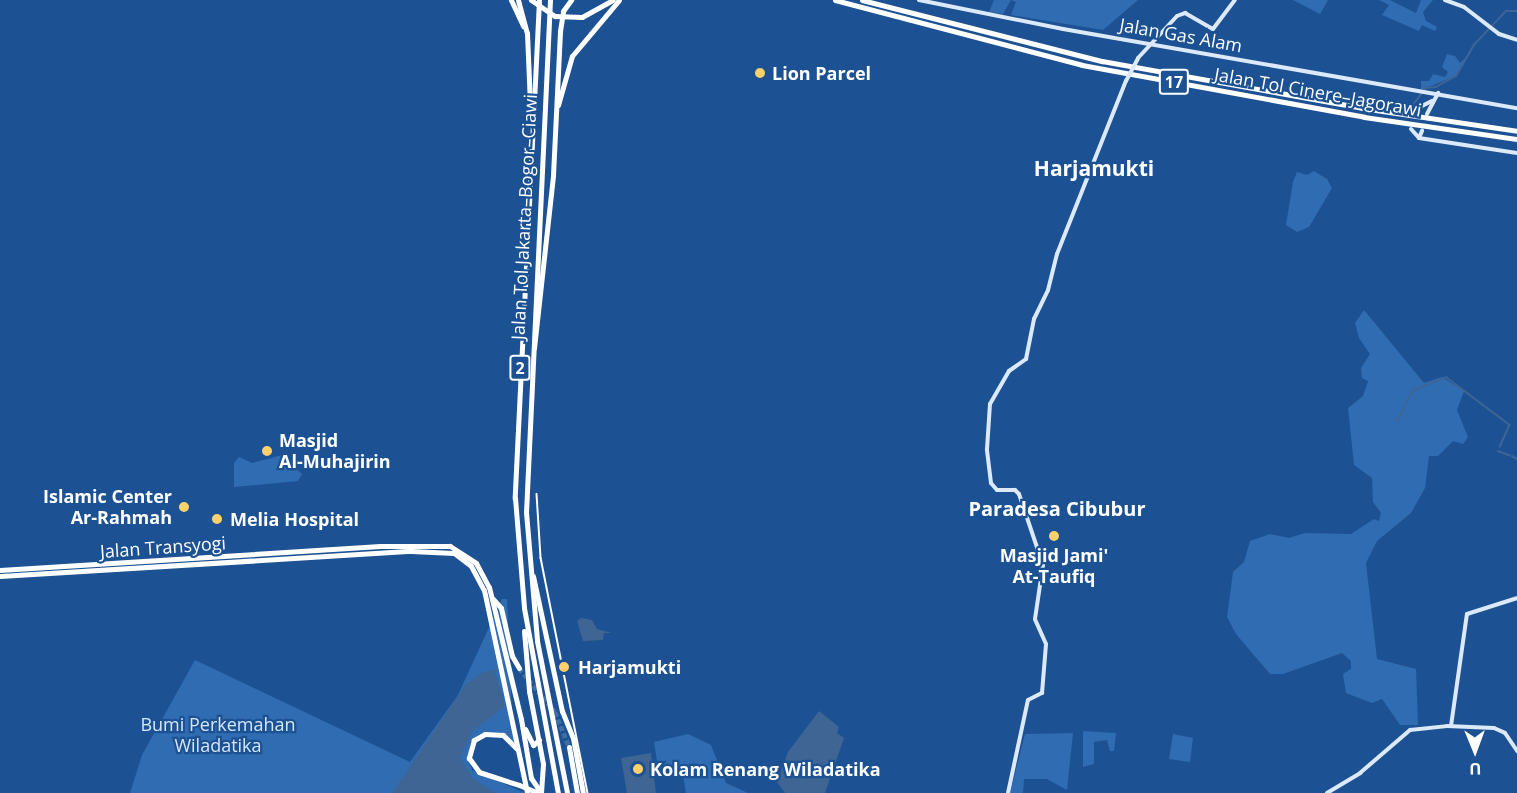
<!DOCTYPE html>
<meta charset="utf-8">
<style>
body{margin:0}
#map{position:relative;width:1517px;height:793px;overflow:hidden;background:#1c5293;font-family:"Open Sans",sans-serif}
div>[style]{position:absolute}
.green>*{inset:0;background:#306cb1}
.water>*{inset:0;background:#3e6593}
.stream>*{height:1.5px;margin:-0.75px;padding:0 0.75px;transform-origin:0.75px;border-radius:0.75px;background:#3e6593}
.highway-tunnel>*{height:5px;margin-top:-2.5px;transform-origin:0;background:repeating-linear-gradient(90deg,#3e6ca3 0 5px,transparent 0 7.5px)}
.secondary>*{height:4px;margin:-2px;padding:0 2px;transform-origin:2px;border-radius:2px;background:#dbe9fa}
.highway>*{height:5px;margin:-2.5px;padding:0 2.5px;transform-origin:2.5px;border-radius:2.5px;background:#fff}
.tram>*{height:1.5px;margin:-0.75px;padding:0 0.75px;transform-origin:0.75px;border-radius:0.75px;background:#fff}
.secondary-bridge>*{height:4px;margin:-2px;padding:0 2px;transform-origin:2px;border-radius:2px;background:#dbe9fa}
.highway-bridge>*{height:5px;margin:-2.5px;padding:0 2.5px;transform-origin:2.5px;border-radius:2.5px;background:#fff}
.dots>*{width:16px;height:16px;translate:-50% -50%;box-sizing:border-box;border:3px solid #1c5293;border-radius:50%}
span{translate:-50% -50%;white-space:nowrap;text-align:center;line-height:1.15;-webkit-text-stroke:4.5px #1c5293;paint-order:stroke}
.shield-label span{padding:2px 4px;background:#1c5293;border:2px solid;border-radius:4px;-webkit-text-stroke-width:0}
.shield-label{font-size:16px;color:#fff;font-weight:700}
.street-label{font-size:18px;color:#fff}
.poi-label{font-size:18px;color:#fff;font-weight:700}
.left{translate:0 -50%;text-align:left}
.right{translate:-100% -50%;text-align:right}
.park-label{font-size:18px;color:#d4e6fa}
.neighbourhood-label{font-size:20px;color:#fff;font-weight:700}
.quarter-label{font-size:21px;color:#fff;font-weight:700}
.north{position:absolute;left:1445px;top:721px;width:60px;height:60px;-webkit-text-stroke:4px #1c5293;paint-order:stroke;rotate:179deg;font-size:16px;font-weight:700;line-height:24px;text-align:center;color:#fff}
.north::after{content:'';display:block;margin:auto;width:21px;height:27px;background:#fff;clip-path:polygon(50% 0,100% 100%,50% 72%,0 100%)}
</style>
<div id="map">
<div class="green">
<div style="clip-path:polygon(994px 0,1138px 0,1103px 30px,1011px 15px,1016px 2px,1011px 0,1003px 14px,989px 12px)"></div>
<div style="clip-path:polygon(1293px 0,1328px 0,1320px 14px)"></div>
<div style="clip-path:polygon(1379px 0,1390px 0,1416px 13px,1421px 0,1433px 0,1423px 12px,1426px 21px,1437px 27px,1435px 31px,1422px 25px,1419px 31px,1382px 15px,1389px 5px)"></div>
<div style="clip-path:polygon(1472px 51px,1456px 76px,1421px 90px,1421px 81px,1429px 81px,1433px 74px,1445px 77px,1448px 72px,1442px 67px,1447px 54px,1455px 56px,1460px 63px)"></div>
<div style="clip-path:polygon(1314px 171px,1327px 179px,1332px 188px,1309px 227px,1297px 232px,1286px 225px,1293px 182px,1297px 172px,1307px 175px)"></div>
<div style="clip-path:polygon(1364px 310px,1424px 383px,1442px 377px,1464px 391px,1457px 410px,1468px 437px,1463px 444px,1453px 441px,1438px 456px,1429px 456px,1425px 488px,1411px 513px,1377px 541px,1366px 563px,1377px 659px,1416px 669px,1418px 725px,1400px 725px,1382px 699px,1372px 703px,1346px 693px,1343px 674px,1351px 669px,1351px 661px,1342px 653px,1283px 674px,1270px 674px,1236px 634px,1227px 617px,1233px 572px,1244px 562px,1250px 541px,1270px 534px,1289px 538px,1305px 533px,1351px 534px,1374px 519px,1379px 521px,1381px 513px,1373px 502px,1372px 478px,1354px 465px,1348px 408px,1363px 396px,1368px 381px,1362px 378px,1361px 368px,1370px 354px,1359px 338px,1355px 323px)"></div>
<div style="clip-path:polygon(282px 455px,302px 474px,298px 481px,234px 487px,234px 463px,239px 457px,252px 463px)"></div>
<div style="clip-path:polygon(502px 599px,507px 599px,512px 713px,517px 746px,493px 732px,471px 744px,468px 757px,472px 770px,525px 793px,130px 793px,142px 755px,195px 660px,410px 762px,458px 695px)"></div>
<div style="clip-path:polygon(1083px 731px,1116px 733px,1114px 751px,1110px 751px,1107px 740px,1094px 742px,1094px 764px,1083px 767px)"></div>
<div style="clip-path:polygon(1073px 733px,1067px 790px,1047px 779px,1024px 779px,1023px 793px,1010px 793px,1025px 734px)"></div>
<div style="clip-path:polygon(688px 734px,711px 745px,726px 783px,748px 793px,686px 793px,682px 770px,659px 774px,654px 742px)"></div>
<div style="clip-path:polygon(1173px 734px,1193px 738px,1190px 762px,1169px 759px)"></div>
</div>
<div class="water">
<div style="clip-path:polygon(581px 618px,592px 620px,597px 629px,612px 633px,604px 633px,603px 640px,583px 641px,577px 621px)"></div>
<div style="clip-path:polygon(494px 670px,505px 706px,473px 731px,460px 757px,472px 778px,496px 793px,392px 793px,466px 684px,483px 672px)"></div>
<div style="clip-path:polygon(819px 711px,839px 727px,837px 733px,844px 738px,825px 793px,785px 793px,777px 782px,788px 752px)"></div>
<div style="clip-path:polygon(651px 753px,656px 793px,627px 793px,621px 758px)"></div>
</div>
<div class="stream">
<div style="left:1412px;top:106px;width:23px;rotate:-52deg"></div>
<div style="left:1426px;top:88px;width:10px;rotate:-6deg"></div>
<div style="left:1436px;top:87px;width:23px;rotate:-29deg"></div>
<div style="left:1456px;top:76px;width:36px;rotate:-60deg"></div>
<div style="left:1474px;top:45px;width:47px;rotate:-46.7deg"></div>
<div style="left:1506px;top:11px;width:11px"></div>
<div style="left:1397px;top:422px;width:34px;rotate:-64deg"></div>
<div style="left:1412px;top:391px;width:37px;rotate:-22deg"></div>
<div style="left:1446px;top:377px;width:80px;rotate:36.9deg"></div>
<div style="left:1510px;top:425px;width:24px;rotate:114deg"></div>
<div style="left:1498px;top:451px;width:12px;rotate:20deg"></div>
<div style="left:1512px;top:456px;width:6px;rotate:31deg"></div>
</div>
<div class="highway-tunnel">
<div style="left:519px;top:668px;width:57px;rotate:50.7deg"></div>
<div style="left:555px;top:712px;width:38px;rotate:68deg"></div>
</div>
<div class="secondary">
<div style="left:919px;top:0;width:147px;rotate:11.4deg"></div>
<div style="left:1063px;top:29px;width:461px;rotate:9.9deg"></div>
<div style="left:1445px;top:0;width:20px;rotate:20deg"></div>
<div style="left:1464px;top:7px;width:44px;rotate:37.6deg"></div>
<div style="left:1499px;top:34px;width:19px;rotate:18deg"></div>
<div style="left:1138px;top:58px;width:57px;rotate:-47.1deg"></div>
<div style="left:1177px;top:16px;width:9px;rotate:-21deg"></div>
<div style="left:1185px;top:13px;width:32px;rotate:30deg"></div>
<div style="left:1213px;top:29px;width:36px;rotate:-53deg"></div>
<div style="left:1414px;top:110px;width:20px;rotate:-27deg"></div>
<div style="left:1427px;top:114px;width:24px;rotate:-62deg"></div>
<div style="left:1411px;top:129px;width:12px;rotate:48deg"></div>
<div style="left:1419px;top:138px;width:99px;rotate:8.7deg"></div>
<div style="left:1419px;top:138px;width:8px;rotate:-67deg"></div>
<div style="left:1451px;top:726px;width:113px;rotate:-81.9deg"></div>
<div style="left:1467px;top:614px;width:52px;rotate:-17.7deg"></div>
<div style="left:1008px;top:793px;width:95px;rotate:-77.9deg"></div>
<div style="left:1028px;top:700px;width:16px;rotate:-27deg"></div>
<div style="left:1042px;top:693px;width:49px;rotate:-85.3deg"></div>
<div style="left:1046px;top:644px;width:27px;rotate:-114deg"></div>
<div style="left:1035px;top:619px;width:55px;rotate:-81.6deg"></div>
<div style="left:1043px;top:565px;width:75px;rotate:-108.7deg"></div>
<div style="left:1019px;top:494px;width:6px;rotate:-135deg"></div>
<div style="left:1015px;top:490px;width:18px;rotate:180deg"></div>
<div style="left:997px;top:490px;width:9px;rotate:-131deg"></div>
<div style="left:991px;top:483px;width:34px;rotate:-97deg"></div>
<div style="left:987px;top:449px;width:45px;rotate:-86.2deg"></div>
<div style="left:990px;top:404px;width:38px;rotate:-60deg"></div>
<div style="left:1009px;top:371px;width:21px;rotate:-35deg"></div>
<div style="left:1026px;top:359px;width:41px;rotate:-78.7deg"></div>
<div style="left:1034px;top:319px;width:32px;rotate:-64deg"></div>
<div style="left:1048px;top:290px;width:37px;rotate:-76deg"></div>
<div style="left:1057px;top:254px;width:186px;rotate:-68.3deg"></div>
<div style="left:1327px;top:793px;width:39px;rotate:-31deg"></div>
<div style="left:1360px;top:773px;width:66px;rotate:-40.7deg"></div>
<div style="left:1410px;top:730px;width:37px;rotate:-6deg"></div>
<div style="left:1447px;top:726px;width:47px;rotate:2.4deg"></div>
<div style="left:1494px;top:728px;width:12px;rotate:24deg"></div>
<div style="left:1505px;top:733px;width:22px;rotate:56deg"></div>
</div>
<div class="highway">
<div style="left:511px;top:0;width:29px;rotate:65deg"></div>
<div style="left:518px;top:0;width:34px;rotate:75deg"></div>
<div style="left:527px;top:33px;width:73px;rotate:87.6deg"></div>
<div style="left:539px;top:0;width:499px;rotate:92.8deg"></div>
<div style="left:515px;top:498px;width:110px;rotate:85.3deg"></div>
<div style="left:524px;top:608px;width:188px;rotate:79.6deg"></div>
<div style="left:550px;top:0;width:513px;rotate:92.68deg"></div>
<div style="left:526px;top:512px;width:129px;rotate:85.1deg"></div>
<div style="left:537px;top:641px;width:155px;rotate:78.8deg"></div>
<div style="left:835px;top:0;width:255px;rotate:14.7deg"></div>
<div style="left:1082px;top:65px;width:287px;rotate:10.4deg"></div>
<div style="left:1364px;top:117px;width:155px;rotate:8.2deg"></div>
<div style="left:862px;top:0;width:248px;rotate:14.3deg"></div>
<div style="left:1102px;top:61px;width:264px;rotate:10.2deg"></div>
<div style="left:1362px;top:108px;width:157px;rotate:8.4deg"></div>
<div style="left:582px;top:17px;width:35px;rotate:-29deg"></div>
<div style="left:558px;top:105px;width:51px;rotate:-74.1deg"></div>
<div style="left:572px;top:56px;width:73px;rotate:-50deg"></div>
<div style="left:534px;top:348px;width:174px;rotate:-83.7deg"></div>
<div style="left:553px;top:175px;width:144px;rotate:-87.2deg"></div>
<div style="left:560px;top:31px;width:20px;rotate:-81deg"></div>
<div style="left:563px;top:11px;width:14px;rotate:-54deg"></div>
<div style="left:0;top:570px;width:381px;rotate:-3.6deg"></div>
<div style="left:380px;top:546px;width:70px"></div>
<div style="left:450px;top:546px;width:31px;rotate:33deg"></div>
<div style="left:476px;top:563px;width:27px;rotate:62deg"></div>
<div style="left:489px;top:587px;width:136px;rotate:76.4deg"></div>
<div style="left:521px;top:719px;width:60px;rotate:80.4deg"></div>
<div style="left:531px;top:778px;width:18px;rotate:56deg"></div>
<div style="left:0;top:576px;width:412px;rotate:-3.5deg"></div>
<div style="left:411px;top:551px;width:43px;rotate:2.7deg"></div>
<div style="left:454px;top:553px;width:21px;rotate:37deg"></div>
<div style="left:471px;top:566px;width:27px;rotate:62deg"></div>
<div style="left:484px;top:590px;width:208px;rotate:78deg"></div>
<div style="left:533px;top:576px;width:138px;rotate:77.9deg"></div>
<div style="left:562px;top:711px;width:29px;rotate:68deg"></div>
<div style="left:573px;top:738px;width:56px;rotate:79.7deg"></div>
<div style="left:493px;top:599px;width:12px;rotate:48deg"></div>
<div style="left:501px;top:608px;width:49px;rotate:77.1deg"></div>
<div style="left:512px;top:656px;width:14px;rotate:60deg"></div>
<div style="left:524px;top:631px;width:60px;rotate:85.2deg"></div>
<div style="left:529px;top:691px;width:74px;rotate:79.1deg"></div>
<div style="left:543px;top:764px;width:29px;rotate:94deg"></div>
<div style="left:525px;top:729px;width:18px;rotate:63deg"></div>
<div style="left:533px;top:745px;width:8px;rotate:-40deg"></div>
<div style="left:569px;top:747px;width:47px;rotate:80.1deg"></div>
<div style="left:517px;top:749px;width:20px;rotate:-135deg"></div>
<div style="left:503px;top:735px;width:18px;rotate:-177deg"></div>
<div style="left:485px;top:734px;width:13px;rotate:151deg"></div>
<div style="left:474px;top:740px;width:19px;rotate:106deg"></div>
<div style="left:469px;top:758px;width:17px;rotate:54deg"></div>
<div style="left:479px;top:772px;width:42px;rotate:18deg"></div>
</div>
<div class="tram">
<div style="left:537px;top:494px;width:64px;rotate:86.4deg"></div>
<div style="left:541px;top:558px;width:240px;rotate:78.7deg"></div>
</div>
<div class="secondary-bridge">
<div style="left:1126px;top:81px;width:26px;rotate:-62deg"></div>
</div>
<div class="highway-bridge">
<div style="left:531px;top:0;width:29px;rotate:34deg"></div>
<div style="left:555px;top:16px;width:27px;rotate:2deg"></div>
<div style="left:519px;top:785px;width:22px;rotate:22deg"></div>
</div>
<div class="dots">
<div style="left:760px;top:73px;background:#ffd16b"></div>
<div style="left:267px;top:451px;background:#ffd16b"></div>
<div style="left:184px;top:507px;background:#ffd16b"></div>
<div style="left:217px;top:519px;background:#ffd16b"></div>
<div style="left:1054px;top:536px;background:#ffd16b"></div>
<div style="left:564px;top:667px;background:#ffd16b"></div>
<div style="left:638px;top:769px;background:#ffd16b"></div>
</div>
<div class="shield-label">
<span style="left:1174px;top:82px">17</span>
<span style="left:520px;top:368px">2</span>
</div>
<div class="street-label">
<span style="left:1181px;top:35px;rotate:10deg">Jalan Gas Alam</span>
<span style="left:1318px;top:92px;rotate:10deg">Jalan Tol Cinere–Jagorawi</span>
<span style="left:524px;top:217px;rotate:-87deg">Jalan Tol Jakarta–Bogor–Ciawi</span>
<span style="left:163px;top:547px;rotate:-4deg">Jalan Transyogi</span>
</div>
<div class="poi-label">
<span class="left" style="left:772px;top:73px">Lion Parcel</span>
<span class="left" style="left:279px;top:451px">Masjid<br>Al-Muhajirin</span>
<span class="right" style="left:172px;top:507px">Islamic Center<br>Ar-Rahmah</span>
<span class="left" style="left:230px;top:519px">Melia Hospital</span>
<span style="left:1054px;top:566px">Masjid Jami'<br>At-Taufiq</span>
<span class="left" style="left:578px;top:667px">Harjamukti</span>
<span class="left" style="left:650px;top:769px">Kolam Renang Wiladatika</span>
</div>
<div class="park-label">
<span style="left:218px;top:735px">Bumi Perkemahan<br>Wiladatika</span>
</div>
<div class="neighbourhood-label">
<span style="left:1057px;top:508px">Paradesa Cibubur</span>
</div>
<div class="quarter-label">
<span style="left:1094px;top:168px">Harjamukti</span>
</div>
<div class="north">U</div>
</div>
